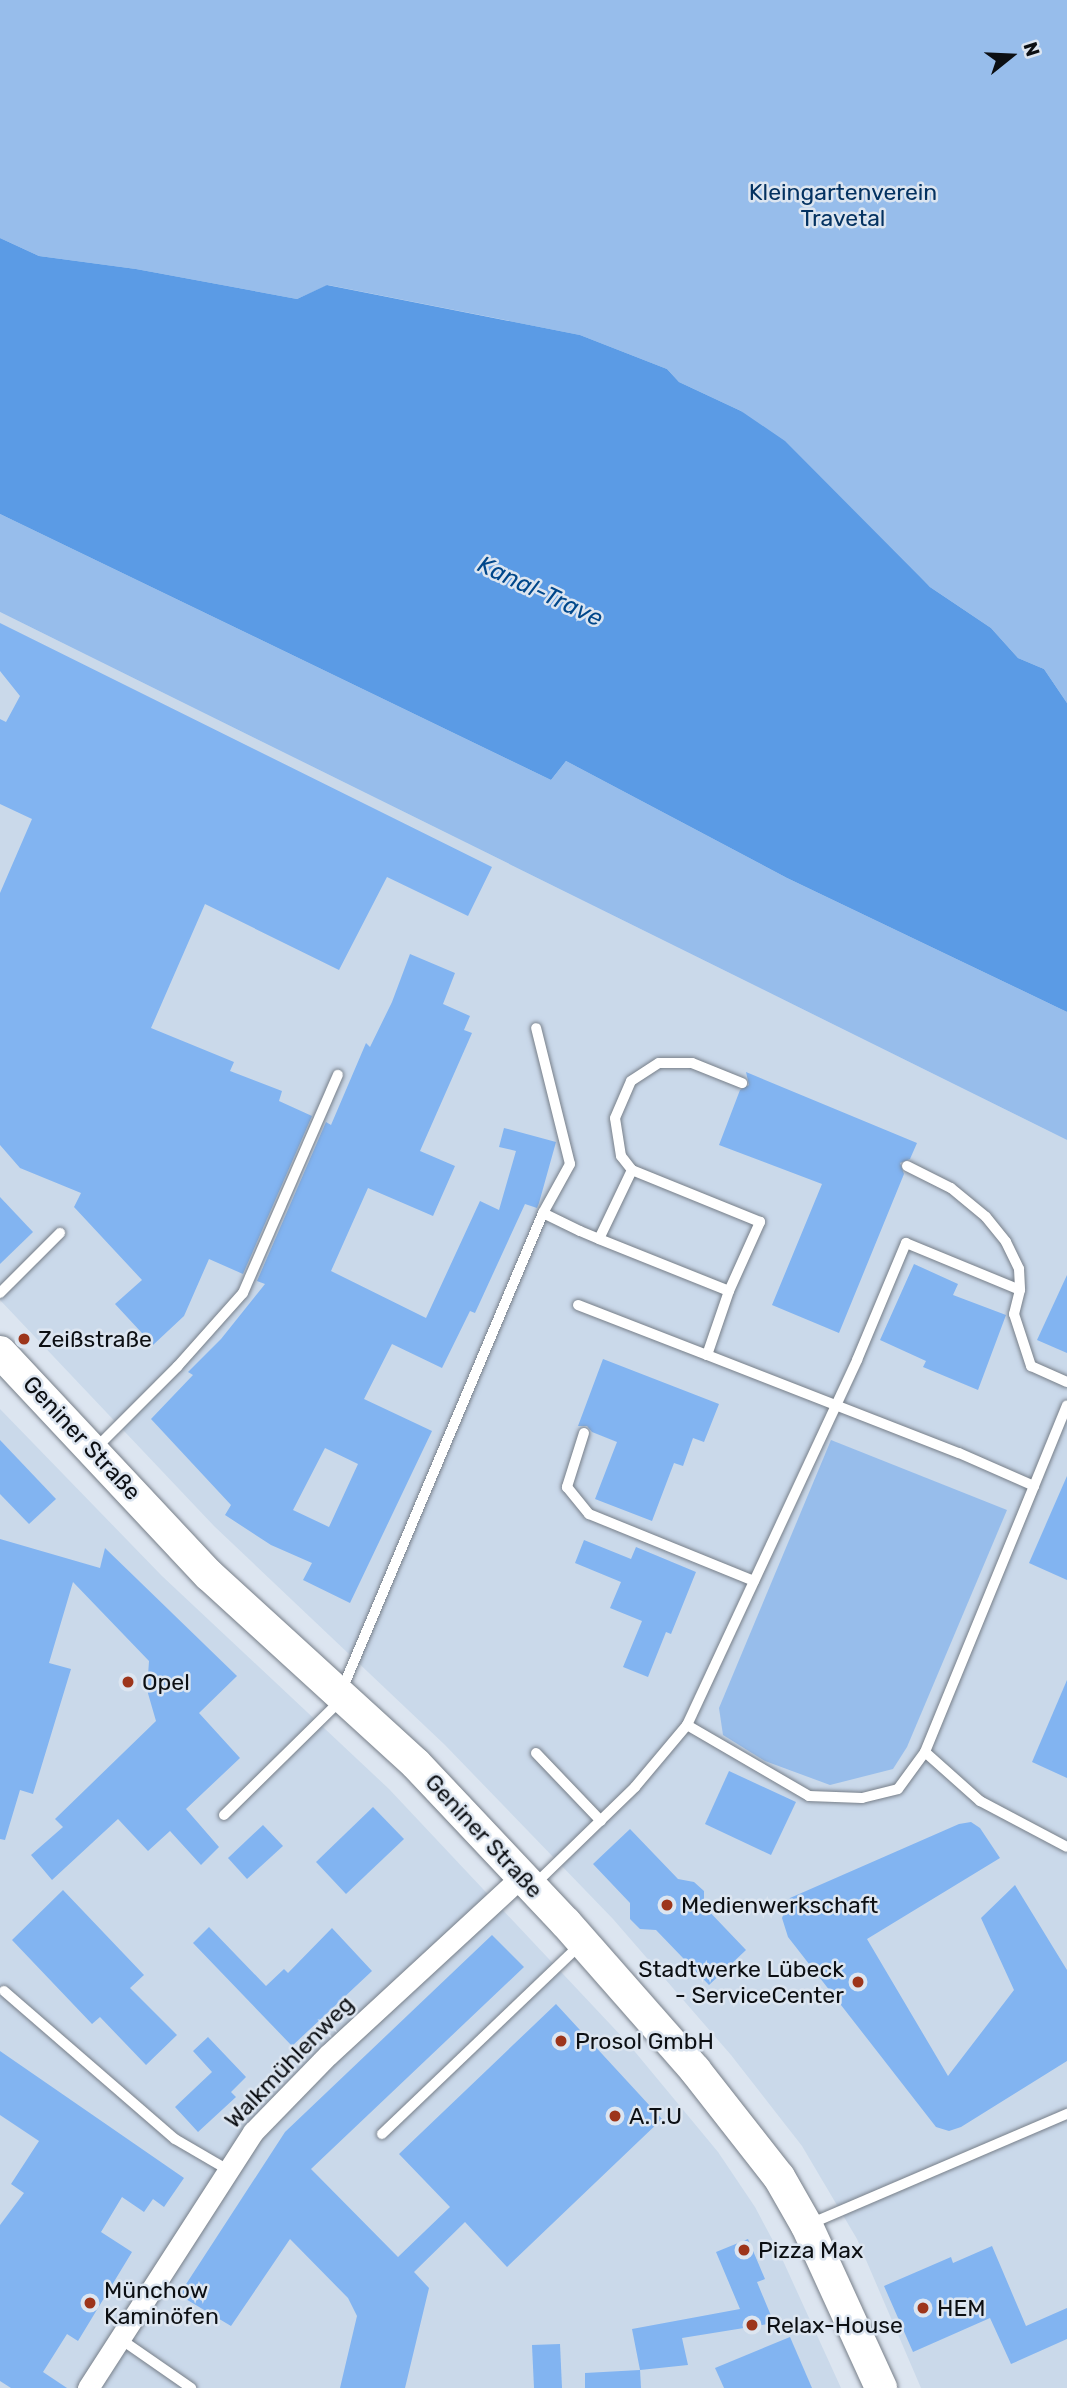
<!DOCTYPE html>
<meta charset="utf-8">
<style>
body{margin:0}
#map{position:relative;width:1067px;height:2388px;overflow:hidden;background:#dce5f0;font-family:Rubik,sans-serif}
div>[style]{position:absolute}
.built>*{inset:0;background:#cad9ea}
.green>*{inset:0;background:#97bdeb}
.water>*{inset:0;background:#5b9be5}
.building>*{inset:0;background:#82b4f1}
.roads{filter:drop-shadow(0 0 2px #777f89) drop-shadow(0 0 2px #777f89)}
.service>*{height:10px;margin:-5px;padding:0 5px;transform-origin:5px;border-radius:5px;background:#fff}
.minor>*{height:21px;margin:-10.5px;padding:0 10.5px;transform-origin:10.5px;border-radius:10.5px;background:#fff}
.secondary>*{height:32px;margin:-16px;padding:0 16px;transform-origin:16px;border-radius:16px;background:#fff}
.dots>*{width:19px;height:19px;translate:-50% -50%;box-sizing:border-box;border:4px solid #dce5f0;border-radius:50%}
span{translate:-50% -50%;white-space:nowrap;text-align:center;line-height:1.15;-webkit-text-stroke:5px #dce5f0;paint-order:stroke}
.park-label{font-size:23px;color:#043261}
.poi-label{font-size:23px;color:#0c0f13}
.left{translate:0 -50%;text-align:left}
.right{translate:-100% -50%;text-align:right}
.street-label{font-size:23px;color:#0c0f13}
.water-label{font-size:24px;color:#00478a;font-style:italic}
.north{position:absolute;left:976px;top:21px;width:70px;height:70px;-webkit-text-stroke:5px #dce5f0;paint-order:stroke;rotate:72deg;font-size:19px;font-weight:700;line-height:28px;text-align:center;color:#0c0f13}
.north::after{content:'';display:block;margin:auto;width:24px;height:32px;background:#0c0f13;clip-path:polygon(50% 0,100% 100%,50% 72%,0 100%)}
</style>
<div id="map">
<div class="built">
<div style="clip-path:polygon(0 612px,1067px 1140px,1067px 2388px,921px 2388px,857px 2239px,802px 2146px,731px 2055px,613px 1919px,445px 1745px,214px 1526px,0 1300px)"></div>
<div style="clip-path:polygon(0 1409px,162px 1576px,389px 1789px,626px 2041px,718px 2152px,755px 2207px,779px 2252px,841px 2388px,0 2388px)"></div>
</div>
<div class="green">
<div style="clip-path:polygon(0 0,1067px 0,1067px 703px,1044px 669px,1018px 658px,991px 628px,930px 587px,741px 411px,679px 382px,667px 369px,580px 335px,328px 285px,297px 299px,136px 269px,39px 256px,0 238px)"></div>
<div style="clip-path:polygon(0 514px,551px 780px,566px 761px,787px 878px,1067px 1012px,1067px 1140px,0 612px)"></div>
<div style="clip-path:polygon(831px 1440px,1007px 1510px,907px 1747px,893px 1769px,830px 1785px,765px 1761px,723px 1735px,719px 1708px)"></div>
</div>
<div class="water">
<div style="clip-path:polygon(0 238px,39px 256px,136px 269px,297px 299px,327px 285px,580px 335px,667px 369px,679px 382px,741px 411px,785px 441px,930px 587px,991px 628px,1018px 658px,1044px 669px,1067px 703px,1067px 1012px,787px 878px,566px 761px,551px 780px,0 514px)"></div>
</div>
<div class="building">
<div style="clip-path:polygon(0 623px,492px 867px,468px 916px,387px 877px,339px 970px,205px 904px,151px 1028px,234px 1062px,230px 1071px,282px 1091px,279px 1101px,312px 1116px,243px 1274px,209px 1259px,184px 1316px,153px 1345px,115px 1304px,142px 1280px,74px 1207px,81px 1193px,20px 1168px,0 1145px,0 893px,32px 819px,0 804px,0 719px,6px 722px,20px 696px,0 671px)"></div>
<div style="clip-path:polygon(evenodd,410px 954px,455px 973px,443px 1004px,470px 1016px,464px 1030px,472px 1033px,420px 1151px,455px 1166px,433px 1216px,368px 1188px,331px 1271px,426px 1318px,480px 1201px,499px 1210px,516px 1151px,499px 1147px,504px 1128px,556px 1142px,539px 1203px,537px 1208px,525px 1204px,475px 1313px,470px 1311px,442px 1368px,392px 1344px,364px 1399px,432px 1431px,350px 1603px,303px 1580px,312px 1563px,271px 1545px,225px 1515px,231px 1505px,151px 1419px,193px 1375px,188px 1372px,221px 1339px,265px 1284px,257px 1281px,326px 1122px,331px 1125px,366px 1043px,370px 1047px,392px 1002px,410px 954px,325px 1448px,358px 1464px,329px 1527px,293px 1510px,325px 1448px)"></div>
<div style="clip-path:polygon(746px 1072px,917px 1143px,910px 1159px,900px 1163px,904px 1174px,839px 1333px,772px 1305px,822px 1184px,719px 1145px,740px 1090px,749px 1085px)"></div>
<div style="clip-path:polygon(0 1197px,33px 1232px,0 1264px)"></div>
<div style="clip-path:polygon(914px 1264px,958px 1284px,953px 1295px,1006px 1315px,978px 1390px,923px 1367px,926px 1361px,880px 1340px)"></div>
<div style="clip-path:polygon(1067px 1275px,1067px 1353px,1037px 1340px)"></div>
<div style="clip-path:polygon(603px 1359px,719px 1404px,704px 1442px,693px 1438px,683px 1466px,674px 1463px,652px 1521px,595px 1499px,617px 1442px,592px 1432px,587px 1426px,578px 1426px)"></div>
<div style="clip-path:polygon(0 1440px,56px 1499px,29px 1524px,0 1494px)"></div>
<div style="clip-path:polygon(1067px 1476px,1067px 1580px,1029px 1563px)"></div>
<div style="clip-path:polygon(0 1539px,100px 1568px,105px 1548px,237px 1676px,199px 1713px,240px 1758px,186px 1809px,219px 1847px,201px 1865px,170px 1831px,148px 1851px,118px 1819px,52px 1880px,31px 1855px,63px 1827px,55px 1819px,156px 1721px,147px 1690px,149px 1661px,73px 1582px,49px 1663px,71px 1669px,33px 1794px,20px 1790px,5px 1840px,0 1839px)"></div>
<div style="clip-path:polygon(584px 1540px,631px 1559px,636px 1547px,696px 1572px,671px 1634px,666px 1632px,648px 1677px,623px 1667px,642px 1621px,610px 1608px,621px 1582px,575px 1563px)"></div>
<div style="clip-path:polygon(1067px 1680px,1067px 1778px,1032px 1762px)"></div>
<div style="clip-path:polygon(729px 1771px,796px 1802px,771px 1855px,705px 1824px)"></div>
<div style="clip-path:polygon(373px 1807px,404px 1839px,346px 1894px,316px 1862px)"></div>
<div style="clip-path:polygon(971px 1822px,980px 1828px,1000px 1858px,867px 1939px,948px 2076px,1014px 1990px,981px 1918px,1015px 1885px,1067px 1970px,1067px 2061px,961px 2127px,949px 2131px,936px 2127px,788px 1937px,782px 1918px,790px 1898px,959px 1824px)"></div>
<div style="clip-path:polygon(263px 1825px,283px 1846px,247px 1879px,228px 1858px)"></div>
<div style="clip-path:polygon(630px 1829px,678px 1879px,694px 1882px,704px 1891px,704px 1906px,746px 1950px,709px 1985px,656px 1930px,640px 1929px,630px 1919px,630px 1903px,593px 1864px)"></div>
<div style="clip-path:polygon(63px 1890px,144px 1975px,130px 1988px,177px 2035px,146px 2065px,100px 2017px,92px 2024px,12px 1940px)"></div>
<div style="clip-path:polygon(209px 1927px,266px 1986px,284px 1969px,288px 1973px,332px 1928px,372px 1971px,292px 2046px,193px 1943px)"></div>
<div style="clip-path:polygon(492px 1935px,524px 1967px,311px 2169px,398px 2257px,450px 2207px,399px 2154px,556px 2004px,662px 2119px,507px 2267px,465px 2222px,414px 2272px,429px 2288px,405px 2388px,340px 2388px,357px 2316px,348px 2298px,290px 2239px,231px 2326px,179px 2295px,285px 2132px)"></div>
<div style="clip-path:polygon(208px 2037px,246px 2077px,231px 2092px,236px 2097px,198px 2132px,175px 2107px,212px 2072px,193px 2051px)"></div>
<div style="clip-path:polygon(0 2051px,184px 2178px,164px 2207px,153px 2199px,144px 2212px,122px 2197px,101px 2232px,132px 2252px,78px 2341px,67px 2334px,43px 2372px,67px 2388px,11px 2388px,0 2381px,0 2225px,24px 2193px,11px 2184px,39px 2141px,0 2115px)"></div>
<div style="clip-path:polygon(748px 2239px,765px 2279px,757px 2282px,774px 2323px,682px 2338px,688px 2365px,640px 2370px,632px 2329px,740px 2309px,716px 2252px)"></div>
<div style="clip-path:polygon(992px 2246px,1026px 2326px,1067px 2308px,1067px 2339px,1011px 2364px,990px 2318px,913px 2352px,884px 2286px,951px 2257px,953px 2263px)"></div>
<div style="clip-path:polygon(790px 2337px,812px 2388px,724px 2388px,715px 2368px)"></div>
<div style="clip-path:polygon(560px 2344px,562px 2388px,534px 2388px,532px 2345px)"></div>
<div style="clip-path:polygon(640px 2370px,641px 2388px,585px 2388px,585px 2373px)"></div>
</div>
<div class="roads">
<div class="service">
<div style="left:907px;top:1166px;width:49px;rotate:26.6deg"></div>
<div style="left:951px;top:1188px;width:45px;rotate:39.6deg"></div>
<div style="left:986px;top:1217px;width:32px;rotate:51deg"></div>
<div style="left:1006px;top:1242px;width:30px;rotate:64deg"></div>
<div style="left:1019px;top:1269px;width:21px;rotate:87deg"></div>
<div style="left:632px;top:1170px;width:18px;rotate:-128deg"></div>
<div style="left:621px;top:1156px;width:38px;rotate:-99deg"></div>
<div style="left:615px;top:1118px;width:40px;rotate:-66.6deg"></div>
<div style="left:631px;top:1081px;width:33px;rotate:-33deg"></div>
<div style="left:659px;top:1063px;width:33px"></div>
<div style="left:692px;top:1063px;width:54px;rotate:21.8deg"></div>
<div style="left:543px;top:1213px;width:41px;rotate:25.9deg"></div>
<div style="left:580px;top:1231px;width:21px;rotate:23deg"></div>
<div style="left:599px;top:1239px;width:140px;rotate:21.8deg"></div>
<div style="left:729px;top:1291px;width:76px;rotate:-65.8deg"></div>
<div style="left:760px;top:1222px;width:138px;rotate:-157.9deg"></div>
<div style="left:632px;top:1170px;width:76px;rotate:115.6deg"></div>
<div style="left:0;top:1293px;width:85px;rotate:-45deg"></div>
<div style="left:578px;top:1305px;width:138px;rotate:21.2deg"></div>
<div style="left:707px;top:1355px;width:68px;rotate:-71deg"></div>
<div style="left:707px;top:1355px;width:270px;rotate:21.3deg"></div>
<div style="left:959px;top:1453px;width:82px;rotate:23.7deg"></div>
<div style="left:1034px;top:1486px;width:287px;rotate:112.3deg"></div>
<div style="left:584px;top:1433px;width:57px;rotate:107.5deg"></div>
<div style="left:567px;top:1487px;width:35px;rotate:51deg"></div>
<div style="left:589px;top:1514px;width:178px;rotate:22.1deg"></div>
<div style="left:96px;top:1448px;width:115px;rotate:-45deg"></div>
<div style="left:177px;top:1367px;width:99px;rotate:-48.3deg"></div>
<div style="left:243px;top:1293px;width:238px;rotate:-66.5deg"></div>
<div style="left:1034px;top:1486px;width:87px;rotate:-67.8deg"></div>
<div style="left:341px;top:1692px;width:520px;rotate:-67.13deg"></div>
<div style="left:543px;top:1213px;width:56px;rotate:-61.1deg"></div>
<div style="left:570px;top:1164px;width:140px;rotate:-104deg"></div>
<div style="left:687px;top:1725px;width:141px;rotate:30.2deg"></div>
<div style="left:809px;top:1796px;width:53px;rotate:2.2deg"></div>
<div style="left:862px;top:1798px;width:37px;rotate:-14deg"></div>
<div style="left:898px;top:1789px;width:46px;rotate:-53.9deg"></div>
<div style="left:925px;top:1752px;width:74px;rotate:41.7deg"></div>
<div style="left:980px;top:1801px;width:98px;rotate:27.9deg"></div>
<div style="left:536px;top:1753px;width:94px;rotate:46.3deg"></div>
<div style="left:224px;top:1815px;width:164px;rotate:-44.5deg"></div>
<div style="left:534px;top:1885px;width:141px;rotate:-44.1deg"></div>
<div style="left:635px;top:1787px;width:81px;rotate:-50deg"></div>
<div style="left:687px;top:1725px;width:403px;rotate:-65deg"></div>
<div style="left:857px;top:1360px;width:127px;rotate:-67.3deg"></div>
<div style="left:906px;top:1243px;width:123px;rotate:22.4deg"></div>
<div style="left:1020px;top:1290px;width:25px;rotate:104deg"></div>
<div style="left:1014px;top:1314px;width:55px;rotate:71.9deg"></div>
<div style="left:1031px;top:1366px;width:39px;rotate:24deg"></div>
<div style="left:4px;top:1991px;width:226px;rotate:40.9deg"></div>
<div style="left:175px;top:2139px;width:61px;rotate:30.3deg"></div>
<div style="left:382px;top:2134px;width:275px;rotate:-43.7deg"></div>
<div style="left:810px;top:2224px;width:280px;rotate:-23.2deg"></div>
<div style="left:119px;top:2338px;width:88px;rotate:34.8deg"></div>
</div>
<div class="minor">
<div style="left:88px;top:2388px;width:305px;rotate:-57.2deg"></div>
<div style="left:253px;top:2132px;width:107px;rotate:-45.8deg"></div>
<div style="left:328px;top:2055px;width:264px;rotate:-42.7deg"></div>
</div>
<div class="secondary">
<div style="left:0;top:1352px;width:306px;rotate:46.9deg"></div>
<div style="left:209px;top:1575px;width:280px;rotate:42.4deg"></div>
<div style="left:416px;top:1764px;width:219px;rotate:46.7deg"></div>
<div style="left:566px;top:1923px;width:196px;rotate:48.7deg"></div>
<div style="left:695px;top:2070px;width:136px;rotate:51.9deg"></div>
<div style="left:779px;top:2177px;width:56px;rotate:60.3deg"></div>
<div style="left:807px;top:2226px;width:178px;rotate:65.4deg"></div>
</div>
</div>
<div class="dots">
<div style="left:24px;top:1339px;background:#9d351b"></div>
<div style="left:128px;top:1682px;background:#9d351b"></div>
<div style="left:667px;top:1905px;background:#9d351b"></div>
<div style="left:858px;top:1982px;background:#9d351b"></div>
<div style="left:561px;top:2041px;background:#9d351b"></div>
<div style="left:615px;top:2116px;background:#9d351b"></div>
<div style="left:744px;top:2250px;background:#9d351b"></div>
<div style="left:90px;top:2303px;background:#9d351b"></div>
<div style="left:923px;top:2308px;background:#9d351b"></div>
<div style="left:752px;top:2325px;background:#9d351b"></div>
</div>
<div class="park-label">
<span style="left:843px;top:205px">Kleingartenverein<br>Travetal</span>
</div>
<div class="poi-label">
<span class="left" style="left:38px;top:1339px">Zeißstraße</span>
<span class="left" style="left:142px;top:1682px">Opel</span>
<span class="left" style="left:681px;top:1905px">Medienwerkschaft</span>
<span class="right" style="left:844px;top:1982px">Stadtwerke Lübeck<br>- ServiceCenter</span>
<span class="left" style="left:575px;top:2041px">Prosol GmbH</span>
<span class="left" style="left:629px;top:2116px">A.T.U</span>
<span class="left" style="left:758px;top:2250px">Pizza Max</span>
<span class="left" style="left:104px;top:2303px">Münchow<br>Kaminöfen</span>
<span class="left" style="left:937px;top:2308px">HEM</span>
<span class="left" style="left:766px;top:2325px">Relax-House</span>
</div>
<div class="street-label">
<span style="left:82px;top:1438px;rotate:47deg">Geniner Straße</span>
<span style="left:484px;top:1836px;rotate:47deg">Geniner Straße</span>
<span style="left:289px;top:2062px;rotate:-46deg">Walkmühlenweg</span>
</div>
<div class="water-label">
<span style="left:540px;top:592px;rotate:25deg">Kanal-Trave</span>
</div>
<div class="north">N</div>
</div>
